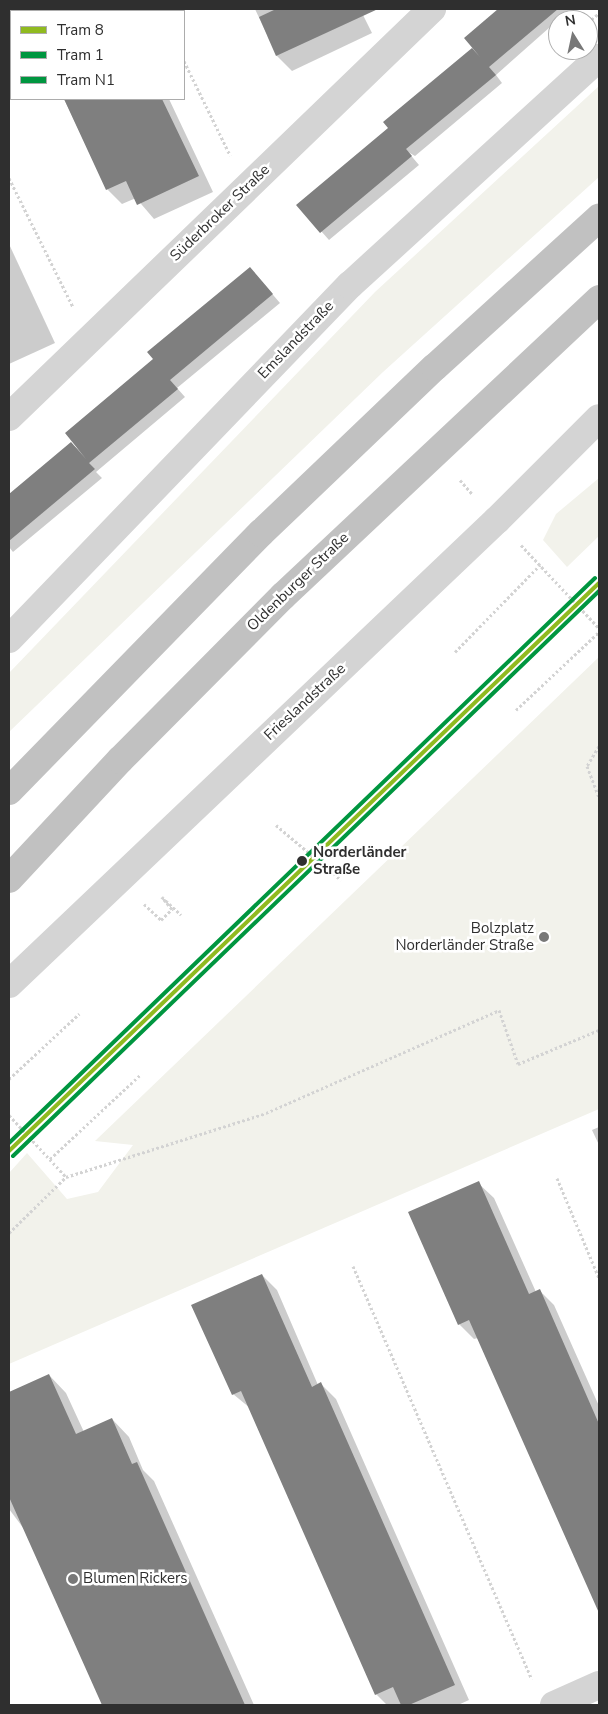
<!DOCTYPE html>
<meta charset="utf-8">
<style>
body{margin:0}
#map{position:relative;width:608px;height:1714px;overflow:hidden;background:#fff;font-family:"Nunito Sans",sans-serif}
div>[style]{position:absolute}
.green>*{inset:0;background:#f2f2eb}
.shadow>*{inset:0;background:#0003}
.building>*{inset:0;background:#7f7f7f}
.path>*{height:3px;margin-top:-1.5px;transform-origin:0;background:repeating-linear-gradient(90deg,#d3d3d3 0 2.5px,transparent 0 5px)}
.minor>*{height:28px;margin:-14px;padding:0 14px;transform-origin:14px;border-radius:14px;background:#d4d4d4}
.highway>*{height:28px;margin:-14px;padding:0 14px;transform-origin:14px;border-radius:14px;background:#c1c1c1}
.tram-1>*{height:4px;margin:-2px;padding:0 2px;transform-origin:2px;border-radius:2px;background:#90ba20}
.tram-2>*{height:4px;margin:-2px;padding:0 2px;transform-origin:2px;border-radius:2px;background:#009640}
.tram-3>*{height:4px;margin:-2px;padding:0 2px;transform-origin:2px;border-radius:2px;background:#009640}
.dots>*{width:14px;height:14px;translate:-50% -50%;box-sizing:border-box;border:2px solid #fff;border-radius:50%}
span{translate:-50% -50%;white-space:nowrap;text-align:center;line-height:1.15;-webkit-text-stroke:5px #fff;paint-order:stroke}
.street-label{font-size:15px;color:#2f2f2f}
.stop-label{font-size:15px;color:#2f2f2f;font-weight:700}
.left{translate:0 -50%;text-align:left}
.poi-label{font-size:15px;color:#2f2f2f}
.right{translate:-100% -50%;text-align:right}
.frame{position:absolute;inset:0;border:10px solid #2f2f2f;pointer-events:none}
.legend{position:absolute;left:10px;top:10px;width:175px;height:90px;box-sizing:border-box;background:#fff;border:1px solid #acacac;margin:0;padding:6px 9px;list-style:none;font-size:15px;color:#2f2f2f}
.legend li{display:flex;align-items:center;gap:10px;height:25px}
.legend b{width:25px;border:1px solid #acacac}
.north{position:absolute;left:548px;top:10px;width:50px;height:50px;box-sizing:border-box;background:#fff;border:1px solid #acacac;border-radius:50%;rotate:350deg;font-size:14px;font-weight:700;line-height:20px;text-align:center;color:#2f2f2f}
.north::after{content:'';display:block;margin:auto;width:18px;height:22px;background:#787878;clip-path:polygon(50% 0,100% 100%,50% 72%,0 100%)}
</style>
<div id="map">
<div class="green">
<div style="clip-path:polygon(599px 86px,599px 177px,383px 372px,9px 732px,9px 673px,375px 292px)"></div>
<div style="clip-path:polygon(599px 478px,599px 536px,567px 567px,543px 540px,556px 514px)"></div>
<div style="clip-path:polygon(599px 657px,599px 1109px,9px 1364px,9px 1173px,27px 1153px,67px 1199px,98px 1192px,133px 1145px,95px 1141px)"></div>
</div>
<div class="shadow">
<div style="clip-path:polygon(22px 9px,127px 9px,128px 11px,23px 11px)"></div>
<div style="clip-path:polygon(255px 9px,360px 9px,372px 33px,292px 71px,277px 56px)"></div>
<div style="clip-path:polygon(500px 9px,575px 9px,558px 20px,496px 75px,502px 83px,415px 156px,408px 152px,419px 165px,329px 240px,298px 205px,479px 54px,466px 38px)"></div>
<div style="clip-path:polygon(64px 99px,169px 99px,213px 192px,154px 219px,136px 198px,122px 204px,107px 189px)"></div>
<div style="clip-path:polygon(9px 244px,55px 343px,9px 364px)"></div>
<div style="clip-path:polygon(250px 268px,280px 303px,177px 388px,185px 397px,96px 472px,102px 478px,13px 552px,9px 547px,9px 495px,71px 444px,81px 451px,155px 359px)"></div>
<div style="clip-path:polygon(599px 1127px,599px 1145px,592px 1130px)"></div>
<div style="clip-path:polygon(478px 1183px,494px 1198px,536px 1292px,539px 1290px,554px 1305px,599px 1406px,599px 1611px,478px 1338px,474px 1339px,459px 1324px)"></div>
<div style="clip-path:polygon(262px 1275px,277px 1290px,318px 1385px,321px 1384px,336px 1399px,469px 1700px,458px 1705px,387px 1705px,376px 1694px,250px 1408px,233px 1394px)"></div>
<div style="clip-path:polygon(49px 1375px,66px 1393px,84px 1432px,112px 1419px,129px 1437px,143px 1470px,154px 1481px,254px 1705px,103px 1705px,24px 1529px,9px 1509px,9px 1393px)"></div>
</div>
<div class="building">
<div style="clip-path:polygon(276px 9px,378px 9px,276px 56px,259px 17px)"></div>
<div style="clip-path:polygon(498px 9px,558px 9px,489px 67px,496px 75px,406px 149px,401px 143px,412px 156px,320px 233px,296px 205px,388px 128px,383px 122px,472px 48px,480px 57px,464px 38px)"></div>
<div style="clip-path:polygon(64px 99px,162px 99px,199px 176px,137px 205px,126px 181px,106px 190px)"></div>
<div style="clip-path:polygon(250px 267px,273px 294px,170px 380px,178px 389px,89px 463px,95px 469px,9px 541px,9px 494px,71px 442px,86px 459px,65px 433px,153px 359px,147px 352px)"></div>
<div style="clip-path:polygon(479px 1181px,529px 1294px,540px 1289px,599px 1424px,599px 1613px,469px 1320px,458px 1325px,408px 1212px)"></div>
<div style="clip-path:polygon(262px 1274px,312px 1387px,321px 1382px,455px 1685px,409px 1705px,401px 1705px,393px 1687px,375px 1695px,241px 1391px,232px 1395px,191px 1305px)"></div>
<div style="clip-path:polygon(49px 1374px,76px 1434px,112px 1418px,132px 1464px,137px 1462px,245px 1705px,102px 1705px,9px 1497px,9px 1392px)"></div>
</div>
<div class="path">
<div style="left:158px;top:9px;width:2px;rotate:63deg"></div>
<div style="left:588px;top:23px;width:15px;rotate:-42deg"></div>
<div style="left:184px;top:61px;width:105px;rotate:63.9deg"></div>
<div style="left:9px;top:178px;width:144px;rotate:63.6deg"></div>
<div style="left:460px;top:480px;width:18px;rotate:49deg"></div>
<div style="left:521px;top:545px;width:114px;rotate:46.8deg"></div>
<div style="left:455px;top:652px;width:122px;rotate:-45.7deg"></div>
<div style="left:516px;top:710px;width:114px;rotate:-43.2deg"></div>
<div style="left:599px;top:746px;width:23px;rotate:121deg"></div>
<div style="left:587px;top:766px;width:34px;rotate:69deg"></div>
<div style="left:276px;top:825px;width:85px;rotate:40.2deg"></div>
<div style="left:144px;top:904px;width:23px;rotate:43deg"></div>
<div style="left:161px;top:920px;width:16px;rotate:-45deg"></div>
<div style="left:172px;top:909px;width:16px;rotate:-130deg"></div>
<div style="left:162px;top:897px;width:26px;rotate:43deg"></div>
<div style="left:9px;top:1079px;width:96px;rotate:-42.9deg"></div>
<div style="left:9px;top:1115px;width:84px;rotate:47.4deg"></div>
<div style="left:50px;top:1159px;width:125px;rotate:-43deg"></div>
<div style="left:557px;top:1178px;width:108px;rotate:67.2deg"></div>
<div style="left:9px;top:1233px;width:80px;rotate:-44.5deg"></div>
<div style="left:66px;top:1177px;width:210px;rotate:-17.7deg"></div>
<div style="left:266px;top:1113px;width:255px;rotate:-23.8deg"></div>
<div style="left:499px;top:1010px;width:57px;rotate:70.6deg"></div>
<div style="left:518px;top:1064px;width:88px;rotate:-22.8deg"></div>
<div style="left:353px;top:1266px;width:450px;rotate:66.6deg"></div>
</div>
<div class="minor">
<div style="left:9px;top:417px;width:588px;rotate:-43.97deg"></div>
<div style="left:9px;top:639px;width:492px;rotate:-46.1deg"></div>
<div style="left:350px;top:285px;width:337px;rotate:-42.4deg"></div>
<div style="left:9px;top:984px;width:673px;rotate:-43.56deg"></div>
<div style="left:497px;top:520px;width:144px;rotate:-45deg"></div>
<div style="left:554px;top:1705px;width:49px;rotate:-24deg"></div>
</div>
<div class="highway">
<div style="left:9px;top:791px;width:361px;rotate:-45.7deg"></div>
<div style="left:261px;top:533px;width:240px;rotate:-43.7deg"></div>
<div style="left:435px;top:367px;width:222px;rotate:-42.3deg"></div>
<div style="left:9px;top:879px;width:163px;rotate:-47deg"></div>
<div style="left:120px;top:760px;width:231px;rotate:-45.2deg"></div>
<div style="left:283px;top:596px;width:434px;rotate:-43.2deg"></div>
</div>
<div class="tram-1">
<div style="left:9px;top:1151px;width:819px;rotate:-43.91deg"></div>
</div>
<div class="tram-2">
<div style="left:13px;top:1156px;width:814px;rotate:-43.95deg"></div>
</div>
<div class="tram-3">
<div style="left:9px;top:1143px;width:814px;rotate:-43.95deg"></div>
</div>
<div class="dots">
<div style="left:302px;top:861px;background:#2f2f2f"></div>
<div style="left:544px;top:937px;background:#787878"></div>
<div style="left:73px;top:1579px;background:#787878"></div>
</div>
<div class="street-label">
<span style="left:220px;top:213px;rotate:-44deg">Süderbroker Straße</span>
<span style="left:296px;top:340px;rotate:-46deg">Emslandstraße</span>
<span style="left:298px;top:582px;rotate:-44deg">Oldenburger Straße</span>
<span style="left:305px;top:702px;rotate:-43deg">Frieslandstraße</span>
</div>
<div class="stop-label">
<span class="left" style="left:313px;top:861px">Norderländer<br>Straße</span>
</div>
<div class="poi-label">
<span class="right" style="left:534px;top:937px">Bolzplatz<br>Norderländer Straße</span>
<span class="left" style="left:83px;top:1579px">Blumen Rickers</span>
</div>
<div class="frame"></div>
<ul class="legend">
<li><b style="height:6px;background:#90ba20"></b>Tram 8</li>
<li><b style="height:6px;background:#009640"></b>Tram 1</li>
<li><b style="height:6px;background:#009640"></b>Tram N1</li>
</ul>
<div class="north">N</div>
</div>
